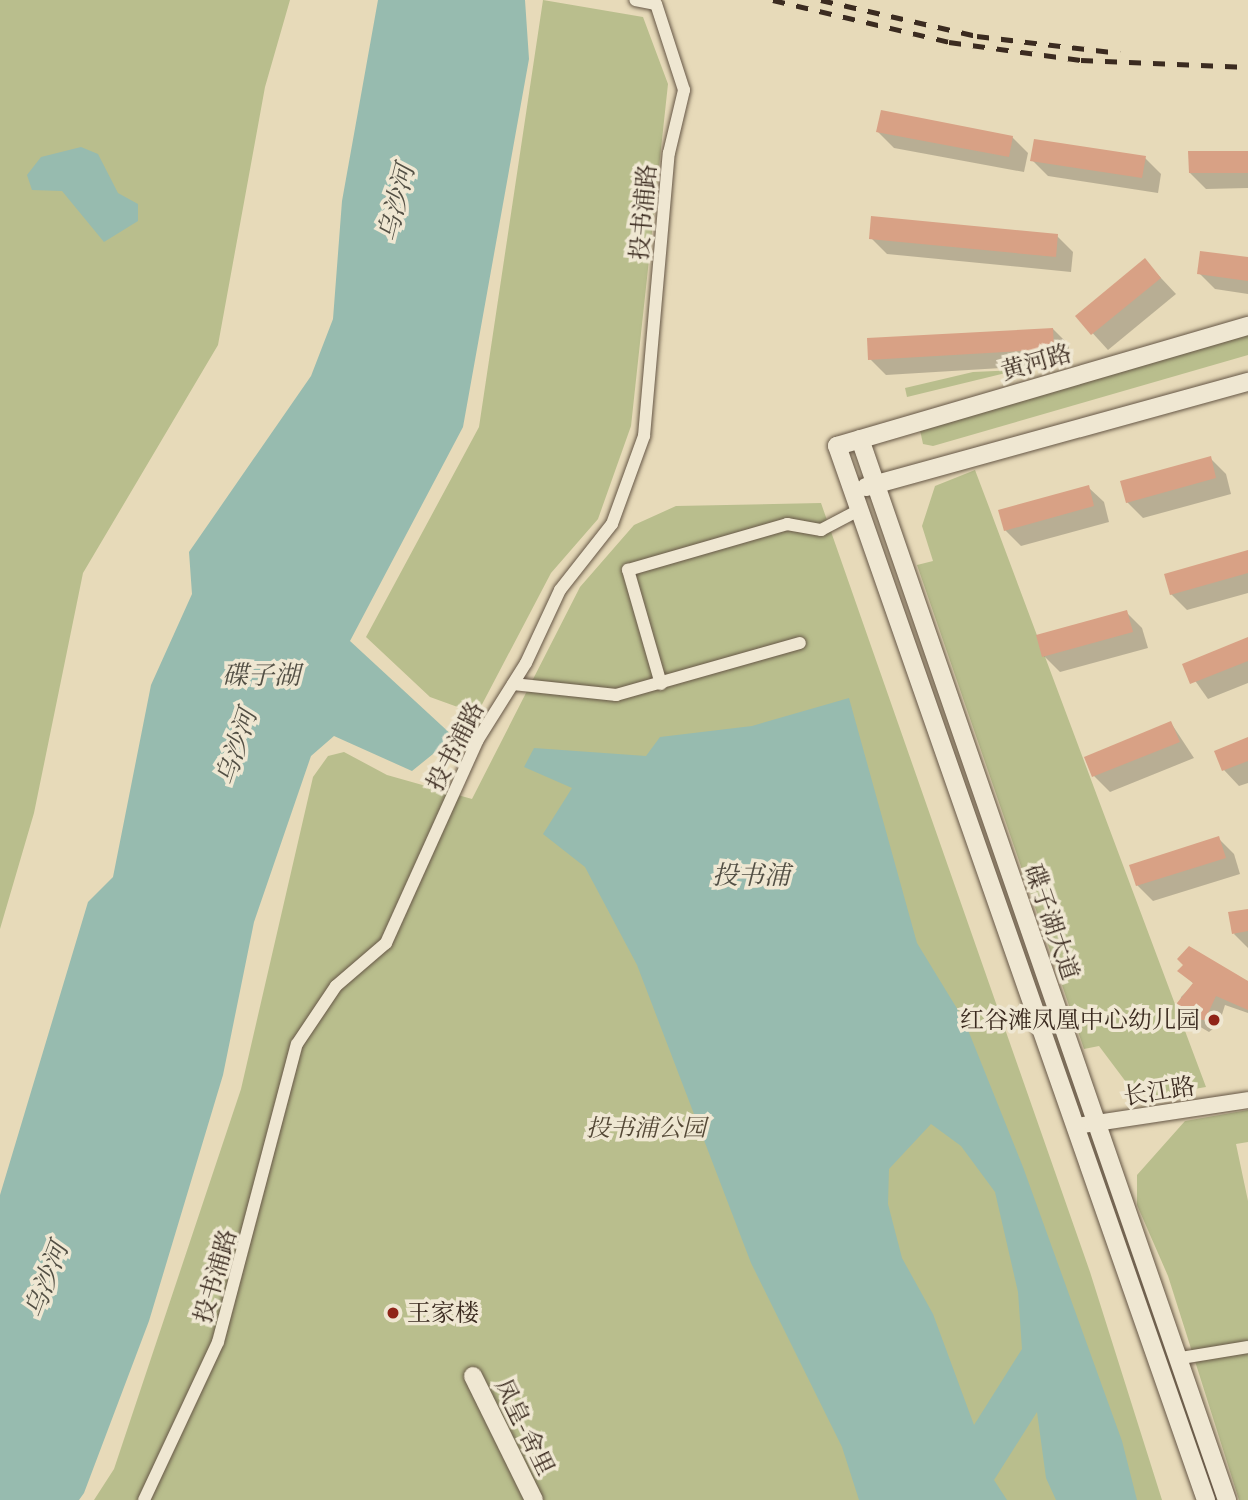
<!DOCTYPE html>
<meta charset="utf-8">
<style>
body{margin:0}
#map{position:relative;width:1248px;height:1500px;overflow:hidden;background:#e7dab9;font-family:"Gentium Book Plus","Noto Serif SC",serif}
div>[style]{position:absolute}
.green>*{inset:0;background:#b9be8d}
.water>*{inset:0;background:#97bbaf}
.shadow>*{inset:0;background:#0003}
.building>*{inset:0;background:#d8a185}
.roads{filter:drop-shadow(0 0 2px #665746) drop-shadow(0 0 2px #665746)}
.minor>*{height:12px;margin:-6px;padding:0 6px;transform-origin:6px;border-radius:6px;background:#efe7d2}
.tertiary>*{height:16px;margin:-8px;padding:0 8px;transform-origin:8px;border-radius:8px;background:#efe7d2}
.secondary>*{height:18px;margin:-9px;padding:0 9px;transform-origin:9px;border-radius:9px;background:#efe7d2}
.rail>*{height:4.5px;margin-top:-2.25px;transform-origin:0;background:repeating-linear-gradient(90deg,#3b2b20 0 12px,transparent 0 24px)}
.dots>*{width:19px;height:19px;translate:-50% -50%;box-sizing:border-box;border:4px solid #efe7d2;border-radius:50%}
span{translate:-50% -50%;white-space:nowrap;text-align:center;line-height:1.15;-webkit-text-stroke:7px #efe7d2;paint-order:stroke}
.street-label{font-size:24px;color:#3b2b20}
.poi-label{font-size:24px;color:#3b2b20}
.right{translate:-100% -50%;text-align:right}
.left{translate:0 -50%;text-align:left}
.park-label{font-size:24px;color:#544836;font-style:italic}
.water-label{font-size:26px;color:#524f44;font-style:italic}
</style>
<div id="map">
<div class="green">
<div style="clip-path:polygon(0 0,290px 0,265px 87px,218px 345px,83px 573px,34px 813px,0 929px)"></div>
<div style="clip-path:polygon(543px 0,643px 17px,668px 84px,631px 426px,598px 519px,551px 573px,477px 714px,430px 697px,366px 637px,479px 427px)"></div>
<div style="clip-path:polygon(1248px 331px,1248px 355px,933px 446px,923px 444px,920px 430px)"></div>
<div style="clip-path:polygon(1018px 370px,907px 397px,905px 388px,973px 372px)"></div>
<div style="clip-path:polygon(975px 470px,989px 507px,1206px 1087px,1152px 1096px,1129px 1086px,1099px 1046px,1084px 1049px,917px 565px,933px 561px,922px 526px,935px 486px)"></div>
<div style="clip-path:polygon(821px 503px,1090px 1272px,1162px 1500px,94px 1500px,114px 1469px,241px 1089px,313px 777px,328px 756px,344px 752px,387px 775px,472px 799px,580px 587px,634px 525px,676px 506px)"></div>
<div style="clip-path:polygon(1248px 1110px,1248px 1142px,1236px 1144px,1248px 1201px,1248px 1500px,1239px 1500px,1168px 1276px,1137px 1205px,1137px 1175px,1185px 1121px)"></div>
</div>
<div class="water">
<div style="clip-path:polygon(378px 0,525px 0,529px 59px,463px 427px,350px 641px,454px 737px,412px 771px,334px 736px,311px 756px,254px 922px,223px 1075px,149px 1321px,84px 1493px,79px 1500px,0 1500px,0 1195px,88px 902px,113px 877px,151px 685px,192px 594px,189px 552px,311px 376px,333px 319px,342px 201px)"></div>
<div style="clip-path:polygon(81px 147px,98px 154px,118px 193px,138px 204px,138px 221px,104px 242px,62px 191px,32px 190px,27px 175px,41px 157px)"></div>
<div style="clip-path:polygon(evenodd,849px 698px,917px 943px,964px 1020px,1023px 1167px,1122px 1441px,1137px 1500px,1056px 1500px,1046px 1478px,1037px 1412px,994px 1480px,1007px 1500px,859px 1500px,842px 1447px,751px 1263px,637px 965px,585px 867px,543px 834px,572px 788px,524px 767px,534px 748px,646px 756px,660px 737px,752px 726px,849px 698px,931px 1124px,961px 1146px,995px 1192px,1018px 1292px,1022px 1349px,974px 1425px,933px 1314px,902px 1258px,888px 1204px,889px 1169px,931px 1124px)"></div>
</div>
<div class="shadow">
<div style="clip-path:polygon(878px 132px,1012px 137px,1028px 153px,1024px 172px,894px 148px)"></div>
<div style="clip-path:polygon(1248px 152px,1248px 188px,1206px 189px,1190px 173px)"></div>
<div style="clip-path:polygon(1145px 158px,1161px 174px,1158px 193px,1048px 176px,1032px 160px)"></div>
<div style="clip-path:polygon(1057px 236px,1073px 252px,1071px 272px,887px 254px,871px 238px)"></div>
<div style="clip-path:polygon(1248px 259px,1248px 294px,1215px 289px,1199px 273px)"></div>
<div style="clip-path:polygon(1145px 261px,1176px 294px,1108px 350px,1078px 317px)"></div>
<div style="clip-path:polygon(1053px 329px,1069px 345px,1069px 364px,886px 375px,870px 359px)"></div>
<div style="clip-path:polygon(1210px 458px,1226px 474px,1231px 494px,1143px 518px,1127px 502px)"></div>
<div style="clip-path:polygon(1088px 487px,1104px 502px,1109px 522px,1021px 546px,1005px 530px)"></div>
<div style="clip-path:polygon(1248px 552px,1248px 593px,1187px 610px,1171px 594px)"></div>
<div style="clip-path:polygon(1126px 612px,1142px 628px,1148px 648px,1060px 672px,1044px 656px)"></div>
<div style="clip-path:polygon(1248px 639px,1248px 683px,1208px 699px,1184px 665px)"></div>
<div style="clip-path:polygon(1171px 723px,1194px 758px,1110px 792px,1094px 776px,1086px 758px)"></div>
<div style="clip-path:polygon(1248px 739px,1248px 783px,1239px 786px,1224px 770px)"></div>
<div style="clip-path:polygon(1218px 838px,1234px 854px,1240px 874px,1153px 901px,1137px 885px)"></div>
<div style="clip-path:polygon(1248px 910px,1248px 948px,1234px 934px)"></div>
<div style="clip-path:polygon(1180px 971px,1248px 981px,1248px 1013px,1225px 1005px,1219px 1024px,1209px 1032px,1190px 1021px,1179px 1011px,1181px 997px,1194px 984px)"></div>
</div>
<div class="building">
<div style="clip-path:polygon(881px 110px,1013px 136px,1009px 157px,876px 132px)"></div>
<div style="clip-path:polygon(1034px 139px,1146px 156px,1142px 178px,1030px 161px)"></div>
<div style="clip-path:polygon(1188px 151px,1248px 151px,1248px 173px,1189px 173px)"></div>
<div style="clip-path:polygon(871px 216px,1058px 234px,1056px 257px,869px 239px)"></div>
<div style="clip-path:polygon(1200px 251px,1248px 257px,1248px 281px,1197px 274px)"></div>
<div style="clip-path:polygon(1145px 258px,1161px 278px,1091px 335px,1075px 316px)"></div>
<div style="clip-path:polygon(1053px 328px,1054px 349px,868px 360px,867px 338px)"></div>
<div style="clip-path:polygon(1211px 456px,1216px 478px,1126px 503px,1120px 481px)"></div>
<div style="clip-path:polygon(1089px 485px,1094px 506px,1004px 531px,998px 510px)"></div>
<div style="clip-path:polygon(1248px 550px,1248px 573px,1170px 595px,1164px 574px)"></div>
<div style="clip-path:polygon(1127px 610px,1133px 632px,1042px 657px,1036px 635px)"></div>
<div style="clip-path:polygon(1248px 637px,1248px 661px,1190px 684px,1182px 664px)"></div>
<div style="clip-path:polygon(1171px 721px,1180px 742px,1092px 777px,1084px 757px)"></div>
<div style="clip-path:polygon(1248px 737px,1248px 761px,1222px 771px,1214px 751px)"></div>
<div style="clip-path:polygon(1219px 836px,1226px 858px,1136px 886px,1129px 865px)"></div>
<div style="clip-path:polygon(1248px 909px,1248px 931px,1232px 934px,1228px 912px)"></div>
<div style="clip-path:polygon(1189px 946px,1248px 981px,1248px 1010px,1216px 996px,1205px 1020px,1182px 1019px,1177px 1003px,1193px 983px,1177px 971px,1183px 965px,1177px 959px)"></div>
</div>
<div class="roads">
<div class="minor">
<div style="left:513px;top:684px;width:104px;rotate:6.1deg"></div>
<div style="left:616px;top:695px;width:191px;rotate:-15.8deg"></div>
<div style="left:661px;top:684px;width:119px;rotate:-106.1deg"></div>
<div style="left:628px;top:570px;width:166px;rotate:-16.1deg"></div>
<div style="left:787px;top:524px;width:35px;rotate:10deg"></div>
<div style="left:821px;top:530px;width:43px;rotate:-27.8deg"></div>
<div style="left:1181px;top:1358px;width:68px;rotate:-9.3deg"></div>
<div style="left:144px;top:1500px;width:174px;rotate:-64.9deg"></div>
<div style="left:218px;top:1342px;width:308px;rotate:-75.2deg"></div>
<div style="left:297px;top:1044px;width:70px;rotate:-56.1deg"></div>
<div style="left:336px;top:986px;width:66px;rotate:-40.7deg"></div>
<div style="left:386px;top:943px;width:222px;rotate:-65.7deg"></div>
<div style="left:477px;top:741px;width:92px;rotate:-57.9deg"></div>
<div style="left:526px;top:663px;width:81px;rotate:-65deg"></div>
<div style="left:560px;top:590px;width:84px;rotate:-51.8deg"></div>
<div style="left:612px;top:524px;width:94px;rotate:-70deg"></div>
<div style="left:644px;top:436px;width:284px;rotate:-85deg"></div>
<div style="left:669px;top:153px;width:65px;rotate:-76.6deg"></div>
<div style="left:684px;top:90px;width:90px;rotate:-108deg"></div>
<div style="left:656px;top:4px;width:21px;rotate:-169deg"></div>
</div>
<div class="tertiary">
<div style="left:1077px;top:1126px;width:173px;rotate:-8.6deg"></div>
</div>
<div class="secondary">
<div style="left:860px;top:439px;width:1123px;rotate:70.92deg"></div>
<div style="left:866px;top:487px;width:396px;rotate:-15.4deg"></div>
<div style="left:473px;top:1376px;width:138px;rotate:63.8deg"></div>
<div style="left:1206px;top:1500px;width:1117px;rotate:-109.29deg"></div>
<div style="left:837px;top:446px;width:428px;rotate:-16.3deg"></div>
</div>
</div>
<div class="rail">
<div style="left:773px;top:0;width:181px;rotate:13.4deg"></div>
<div style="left:949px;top:42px;width:133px;rotate:7.8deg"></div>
<div style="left:1081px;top:60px;width:167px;rotate:2.4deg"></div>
<div style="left:821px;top:0;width:160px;rotate:13deg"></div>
<div style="left:977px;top:36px;width:144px;rotate:6.8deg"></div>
</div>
<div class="dots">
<div style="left:1214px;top:1020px;background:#8f2418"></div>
<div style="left:393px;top:1313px;background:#8f2418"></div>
</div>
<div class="street-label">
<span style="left:643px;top:212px;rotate:-85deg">投书浦路</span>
<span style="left:1036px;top:362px;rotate:-16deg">黄河路</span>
<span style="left:455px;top:746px;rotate:-63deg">投书浦路</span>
<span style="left:1052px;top:922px;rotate:71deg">碟子湖大道</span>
<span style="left:1159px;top:1091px;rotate:-9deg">长江路</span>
<span style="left:215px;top:1276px;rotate:-74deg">投书浦路</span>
<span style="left:525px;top:1427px;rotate:64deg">凤皇-舍里</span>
</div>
<div class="poi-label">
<span class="right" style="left:1200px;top:1020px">红谷滩凤凰中心幼儿园</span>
<span class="left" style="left:407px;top:1313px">王家楼</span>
</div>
<div class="park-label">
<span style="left:646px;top:1128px">投书浦公园</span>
</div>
<div class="water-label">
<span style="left:396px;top:203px;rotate:-76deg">乌沙河</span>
<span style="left:261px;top:675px">碟子湖</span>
<span style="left:236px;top:747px;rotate:-72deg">乌沙河</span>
<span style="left:751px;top:875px">投书浦</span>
<span style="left:46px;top:1280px;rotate:-69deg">乌沙河</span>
</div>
</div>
